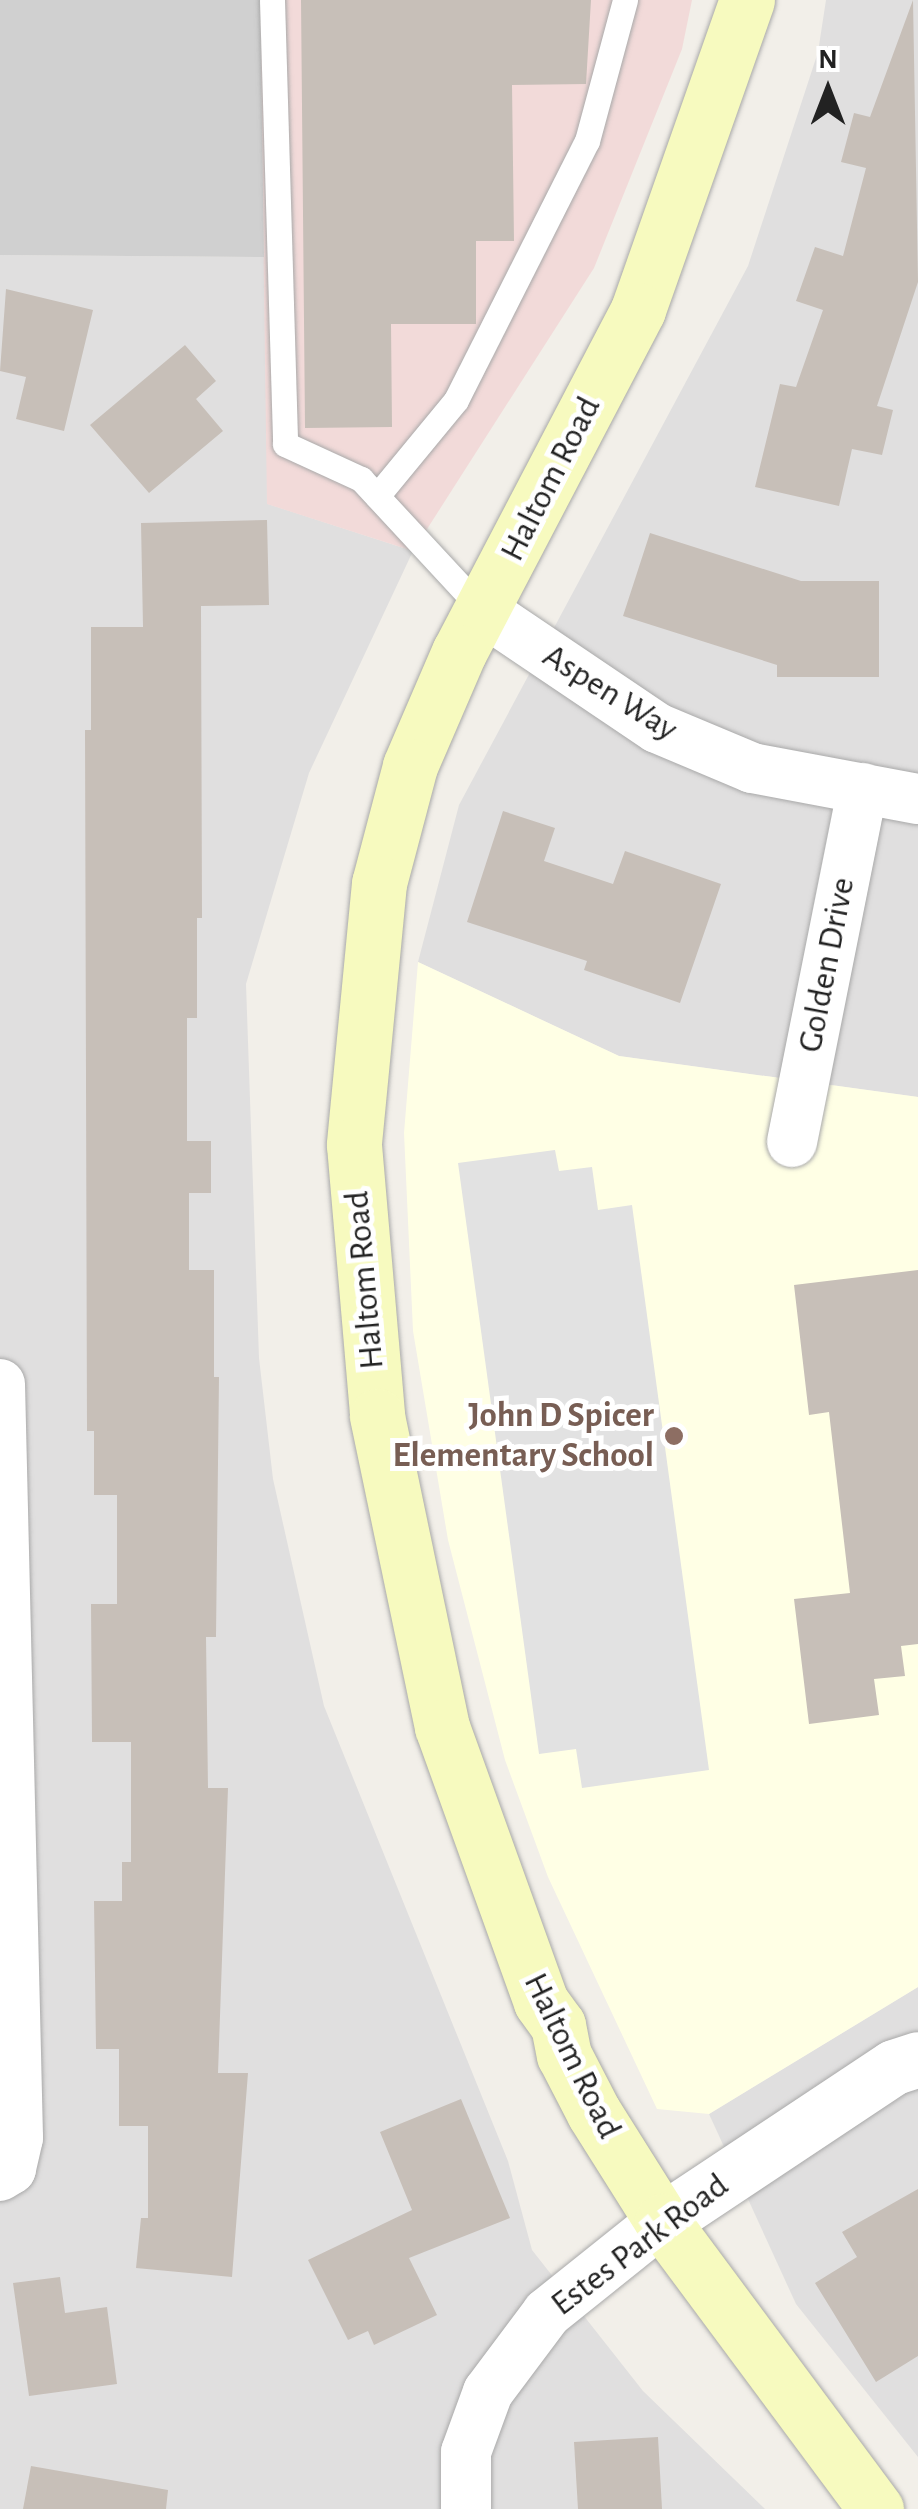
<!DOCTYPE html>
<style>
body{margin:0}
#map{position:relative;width:918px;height:2509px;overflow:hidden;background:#f2efe9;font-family:"Alegreya Sans",sans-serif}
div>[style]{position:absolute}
.residential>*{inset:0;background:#e0dfdf}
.commercial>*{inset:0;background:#f2dad9}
.education>*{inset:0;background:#ffffe5}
.religious>*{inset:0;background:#d0d0d0}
.parking>*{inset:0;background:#e2e2e2}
.building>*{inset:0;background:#c7bfb8}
.roads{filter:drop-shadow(0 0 2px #a9a9a9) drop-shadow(0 0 2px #a9a9a9)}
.service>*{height:25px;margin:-12.5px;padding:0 12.5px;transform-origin:12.5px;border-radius:12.5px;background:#fff}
.minor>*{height:50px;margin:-25px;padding:0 25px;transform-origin:25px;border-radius:25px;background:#fff}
.tertiary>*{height:55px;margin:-27.5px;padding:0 27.5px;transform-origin:27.5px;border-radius:27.5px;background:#fff}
.secondary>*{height:55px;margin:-27.5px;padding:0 27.5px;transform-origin:27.5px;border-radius:27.5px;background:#f7fabf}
.dots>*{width:28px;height:28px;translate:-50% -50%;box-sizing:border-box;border:5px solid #fff;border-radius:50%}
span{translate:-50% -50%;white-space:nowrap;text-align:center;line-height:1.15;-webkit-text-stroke:10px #fff;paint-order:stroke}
.street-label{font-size:35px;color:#222}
.education-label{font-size:35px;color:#785e54;font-weight:700}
.right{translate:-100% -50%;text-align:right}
.north{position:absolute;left:778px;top:40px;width:100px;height:100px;-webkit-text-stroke:8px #fff;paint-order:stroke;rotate:0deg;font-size:28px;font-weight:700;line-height:40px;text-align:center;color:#222}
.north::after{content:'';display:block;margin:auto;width:35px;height:45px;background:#222;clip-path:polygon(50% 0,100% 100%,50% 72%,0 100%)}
</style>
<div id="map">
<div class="residential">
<div style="clip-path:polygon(826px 0,918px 0,918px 1097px,619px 1056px,418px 962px,459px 805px,748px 266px,818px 52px)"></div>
<div style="clip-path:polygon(0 255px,264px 257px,268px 504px,413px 551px,309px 773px,246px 984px,259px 1358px,273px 1479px,324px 1706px,508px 2161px,532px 2250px,643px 2391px,765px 2509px,0 2509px)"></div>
<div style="clip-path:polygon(918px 1987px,918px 2457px,796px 2304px,709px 2114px)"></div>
</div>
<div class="commercial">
<div style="clip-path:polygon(260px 0,692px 0,682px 49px,594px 268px,413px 551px,267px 504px)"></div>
</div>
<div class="education">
<div style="clip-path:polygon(418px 962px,619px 1056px,918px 1097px,918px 1987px,709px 2114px,657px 2109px,548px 1877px,505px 1760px,448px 1540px,413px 1331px,404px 1133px)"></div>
</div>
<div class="religious">
<div style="clip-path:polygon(0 0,260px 0,264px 257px,0 255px)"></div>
</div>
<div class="parking">
<div style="clip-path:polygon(555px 1150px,559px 1171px,592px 1167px,598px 1210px,632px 1205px,709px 1770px,582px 1788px,576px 1749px,539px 1754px,458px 1163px)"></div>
</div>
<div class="building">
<div style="clip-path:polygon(301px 0,591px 0,586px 84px,512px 85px,514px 241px,476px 241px,476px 324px,391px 324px,392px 427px,305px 428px)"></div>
<div style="clip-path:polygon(913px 0,918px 282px,877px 406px,893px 410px,882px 455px,852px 449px,839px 506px,755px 487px,780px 384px,796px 387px,823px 310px,796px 301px,815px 247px,843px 256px,866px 168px,841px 162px,854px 113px,870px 117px)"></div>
<div style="clip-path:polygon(6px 289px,93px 310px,64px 431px,16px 419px,26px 377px,0 371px)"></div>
<div style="clip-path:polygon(185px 345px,216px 381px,196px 399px,223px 431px,149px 493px,90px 425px)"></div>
<div style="clip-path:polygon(267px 520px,269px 605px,201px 606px,202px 918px,197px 918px,197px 1018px,187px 1018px,187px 1141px,211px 1141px,211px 1193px,189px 1193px,189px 1270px,214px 1270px,214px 1377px,219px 1377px,216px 1637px,206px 1637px,208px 1788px,228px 1788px,218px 2073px,248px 2073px,232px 2277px,136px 2268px,141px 2218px,148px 2218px,148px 2126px,119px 2126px,119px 2049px,96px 2049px,94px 1901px,122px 1901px,122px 1862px,131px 1862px,131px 1742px,92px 1742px,91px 1604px,117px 1604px,117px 1495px,94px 1495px,94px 1431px,87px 1431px,85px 730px,91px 730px,91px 627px,143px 627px,141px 523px)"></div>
<div style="clip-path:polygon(650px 533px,801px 581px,879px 581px,879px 677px,777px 677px,777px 665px,623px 616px)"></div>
<div style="clip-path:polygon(503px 811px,555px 828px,544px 861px,613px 884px,625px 851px,721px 884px,680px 1003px,584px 970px,587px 961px,467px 922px)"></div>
<div style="clip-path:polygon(918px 1270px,918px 1644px,901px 1646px,905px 1676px,874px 1679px,879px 1715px,809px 1724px,794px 1599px,850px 1593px,829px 1412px,809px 1415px,794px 1285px)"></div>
<div style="clip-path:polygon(461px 2099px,510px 2218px,409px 2258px,437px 2315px,374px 2345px,368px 2331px,348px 2340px,308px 2260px,412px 2210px,380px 2132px)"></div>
<div style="clip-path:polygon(918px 2189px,918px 2356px,876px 2382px,815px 2283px,857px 2257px,842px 2232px)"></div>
<div style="clip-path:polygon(60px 2277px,65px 2313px,107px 2307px,117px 2384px,29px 2396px,13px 2283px)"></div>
<div style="clip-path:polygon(658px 2437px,662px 2509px,578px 2509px,574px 2442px)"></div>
<div style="clip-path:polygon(31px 2466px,168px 2490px,166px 2509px,23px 2509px)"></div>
</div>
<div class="roads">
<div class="service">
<div style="left:272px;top:0;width:444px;rotate:88.3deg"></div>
<div style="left:285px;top:444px;width:84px;rotate:24.7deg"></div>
<div style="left:361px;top:479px;width:181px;rotate:47.2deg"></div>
<div style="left:377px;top:496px;width:124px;rotate:-50.5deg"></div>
<div style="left:456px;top:400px;width:290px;rotate:-63.2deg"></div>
<div style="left:587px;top:141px;width:146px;rotate:-74.9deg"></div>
</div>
<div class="minor">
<div style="left:485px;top:612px;width:207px;rotate:34deg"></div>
<div style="left:657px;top:728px;width:103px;rotate:22.8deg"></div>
<div style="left:752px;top:768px;width:169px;rotate:10.6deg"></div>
<div style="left:792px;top:1142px;width:361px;rotate:-78.7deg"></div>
<div style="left:0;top:1384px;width:754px;rotate:88.63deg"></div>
<div style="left:18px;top:2138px;width:32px;rotate:103deg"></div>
<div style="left:11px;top:2169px;width:13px;rotate:148deg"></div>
<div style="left:466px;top:2509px;width:57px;rotate:-90deg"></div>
<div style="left:466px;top:2452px;width:64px;rotate:-69.9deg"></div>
<div style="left:488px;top:2392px;width:99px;rotate:-53.2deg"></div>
<div style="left:547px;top:2313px;width:147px;rotate:-38.7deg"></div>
</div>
<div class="tertiary">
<div style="left:662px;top:2221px;width:278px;rotate:-33.6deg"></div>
<div style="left:894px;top:2067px;width:25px;rotate:-18deg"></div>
</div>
<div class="secondary">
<div style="left:747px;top:0;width:329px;rotate:109.4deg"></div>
<div style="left:638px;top:310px;width:386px;rotate:117.6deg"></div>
<div style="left:459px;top:652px;width:124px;rotate:113.3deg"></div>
<div style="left:410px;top:766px;width:121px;rotate:104.8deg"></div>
<div style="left:379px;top:883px;width:263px;rotate:95.5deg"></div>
<div style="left:354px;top:1145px;width:272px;rotate:85.1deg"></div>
<div style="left:377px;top:1416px;width:318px;rotate:78.2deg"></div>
<div style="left:442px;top:1727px;width:292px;rotate:70.2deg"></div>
<div style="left:541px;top:2002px;width:29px;rotate:54deg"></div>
<div style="left:558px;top:2025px;width:31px;rotate:79deg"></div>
<div style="left:564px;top:2055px;width:65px;rotate:62.7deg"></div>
<div style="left:594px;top:2113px;width:128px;rotate:57.8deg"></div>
<div style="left:662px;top:2221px;width:359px;rotate:53.4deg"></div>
</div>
</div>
<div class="dots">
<div style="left:674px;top:1436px;background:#8d6e63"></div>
</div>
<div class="street-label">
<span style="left:551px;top:479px;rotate:-63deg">Haltom Road</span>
<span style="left:610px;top:693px;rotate:32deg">Aspen Way</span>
<span style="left:827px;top:965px;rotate:-79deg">Golden Drive</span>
<span style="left:365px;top:1280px;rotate:-95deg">Haltom Road</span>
<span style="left:572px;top:2056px;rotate:64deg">Haltom Road</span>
<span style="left:640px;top:2245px;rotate:-37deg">Estes Park Road</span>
</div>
<div class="education-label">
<span class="right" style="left:654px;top:1436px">John D Spicer<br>Elementary School</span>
</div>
<div class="north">N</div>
</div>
